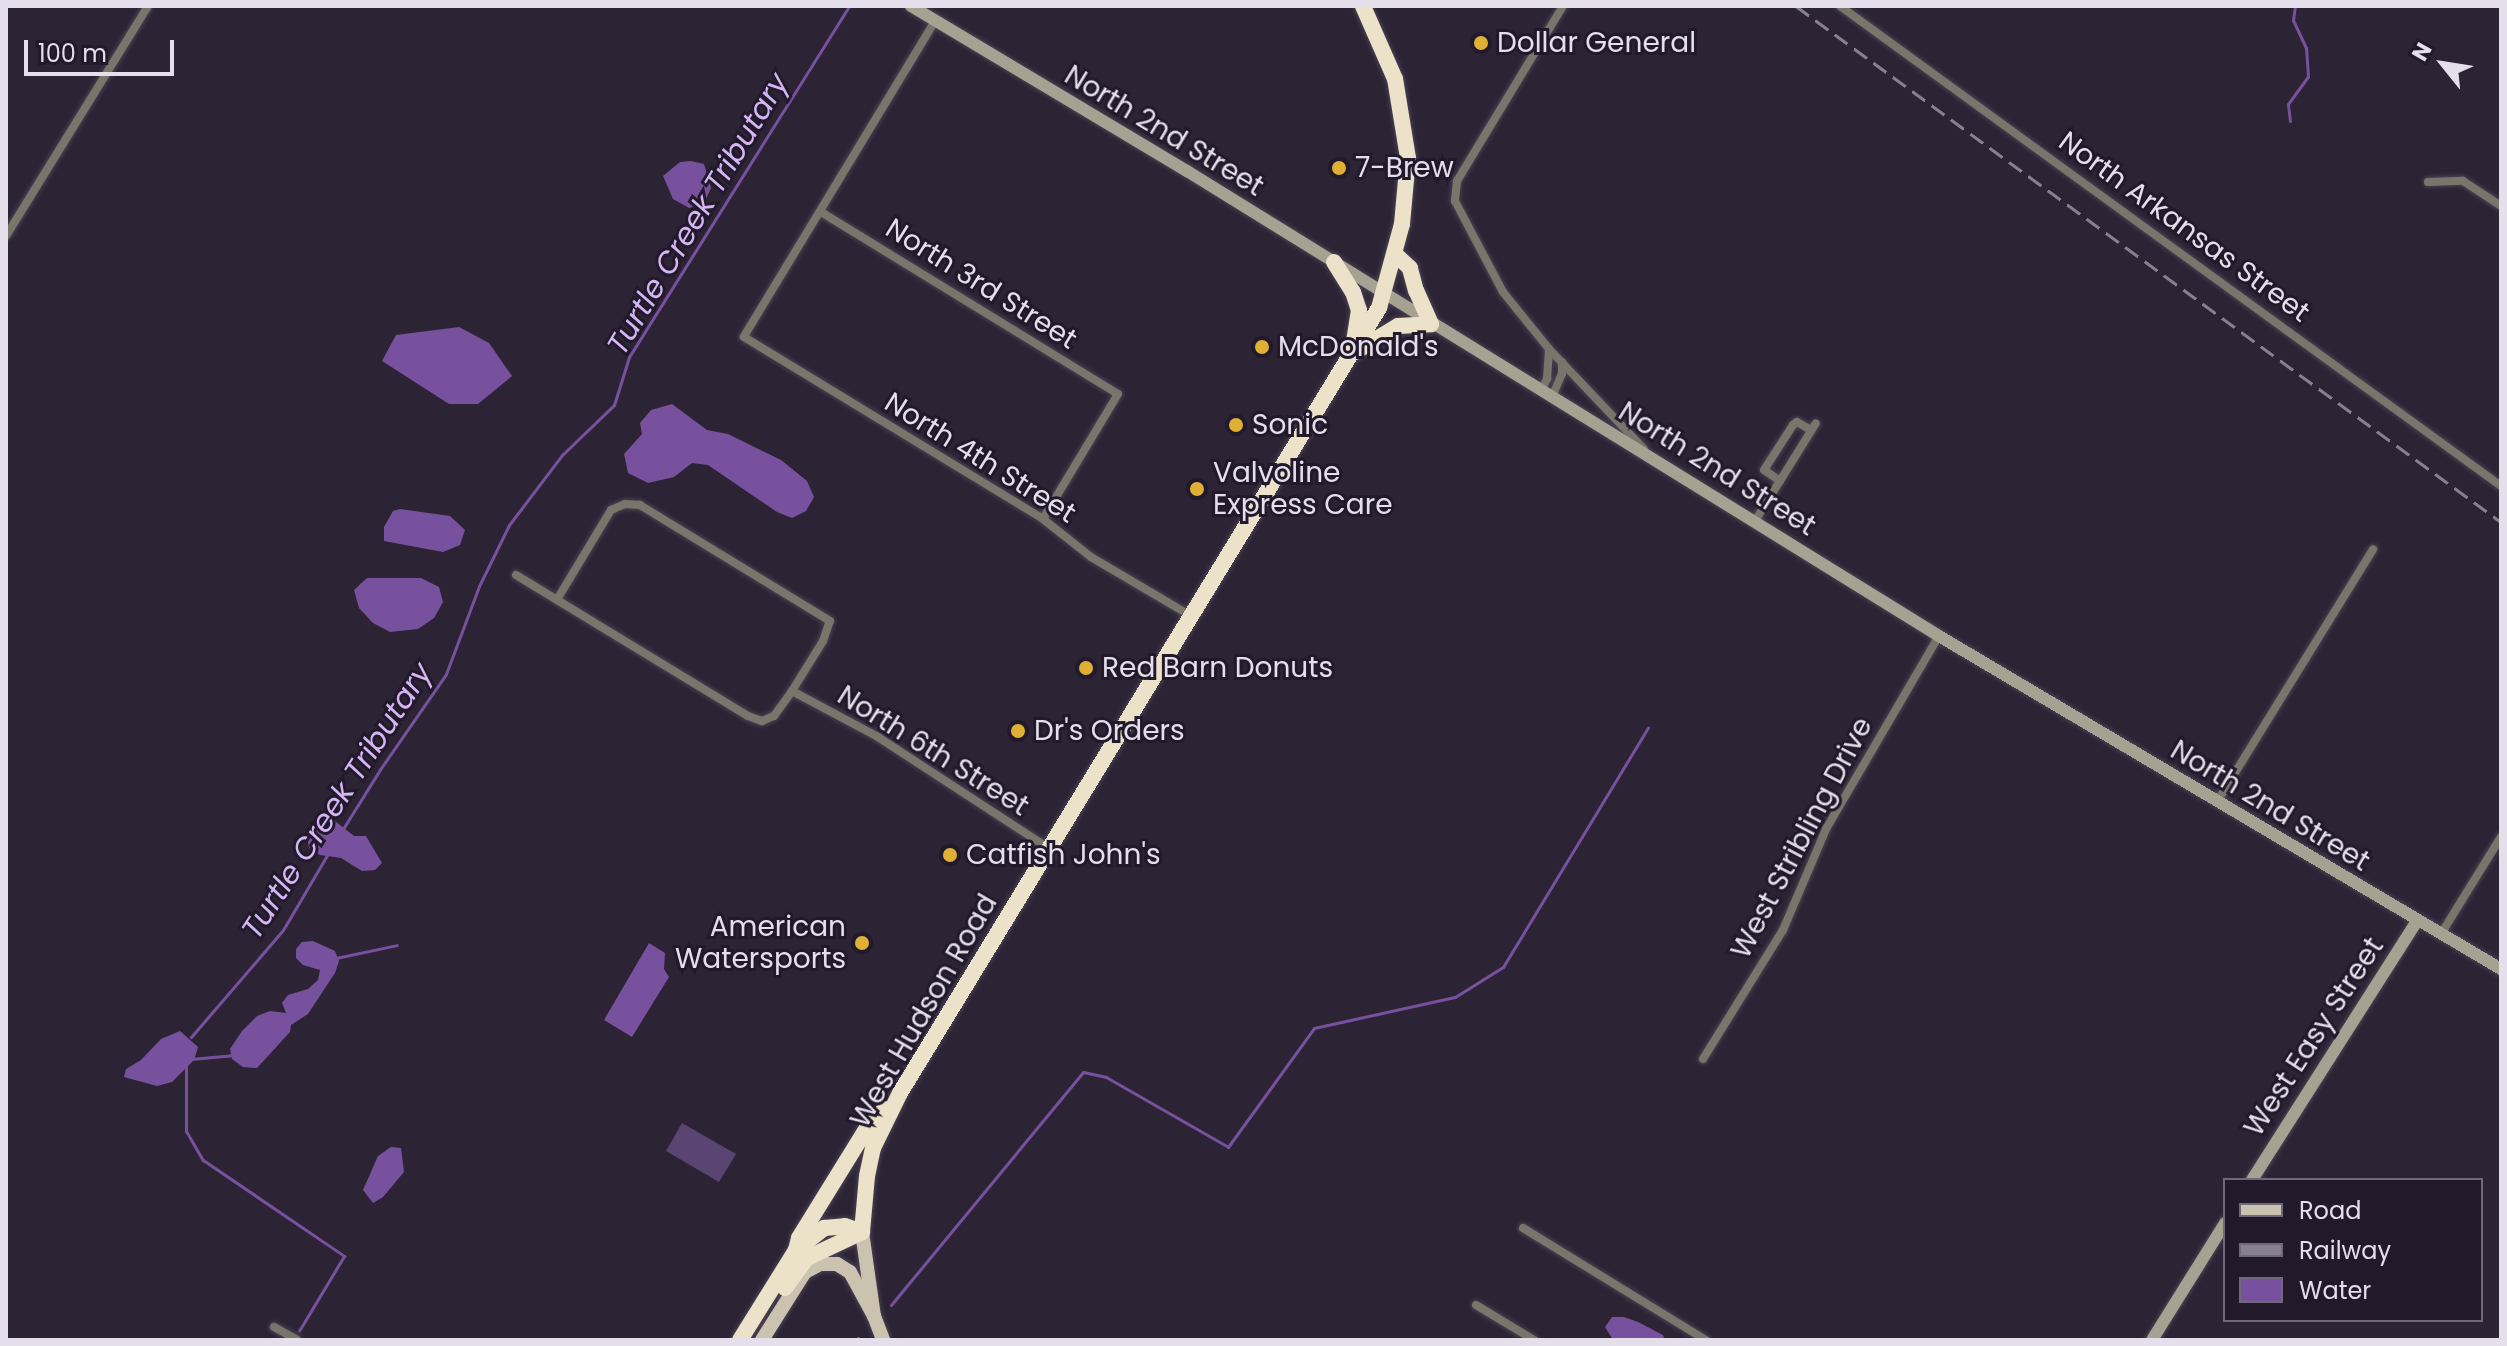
<!DOCTYPE html>
<style>
body{margin:0}
#map{position:relative;width:2507px;height:1346px;overflow:hidden;background:#2c2435;font-family:Poppins,sans-serif}
div>[style]{position:absolute}
.green>*{inset:0;background:#5a4471}
.water>*{inset:0;background:#78519e}
.stream>*{height:3px;margin:-1.5px;padding:0 1.5px;transform-origin:1.5px;border-radius:1.5px;background:#78519e}
.roads{filter:drop-shadow(0 0 2px #494252) drop-shadow(0 0 2px #494252)}
.street>*{height:8px;margin:-4px;padding:0 4px;transform-origin:4px;border-radius:4px;background:#79756b}
.secondary>*{height:12px;margin:-6px;padding:0 6px;transform-origin:6px;border-radius:6px;background:#a7a191}
.primary>*{height:14px;margin:-7px;padding:0 7px;transform-origin:7px;border-radius:7px;background:#cbc2af}
.highway>*{height:16px;margin:-8px;padding:0 8px;transform-origin:8px;border-radius:8px;background:#ece1c9}
.rail>*{height:3px;margin-top:-1.5px;transform-origin:0;background:repeating-linear-gradient(90deg,#87818f 0 16px,transparent 0 24px)}
.dots>*{width:22px;height:22px;translate:-50% -50%;box-sizing:border-box;border:4px solid #221a2b;border-radius:50%}
span{translate:-50% -50%;white-space:nowrap;text-align:center;line-height:1.15;-webkit-text-stroke:6px #221a2b;paint-order:stroke}
.poi-label{font-size:28px;color:#e4dfeb}
.left{translate:0 -50%;text-align:left}
.right{translate:-100% -50%;text-align:right}
.street-label{font-size:28px;color:#e4dfeb}
.water-label{font-size:30px;color:#d4b6f5;font-style:italic}
.frame{position:absolute;inset:0;border:8px solid #e4dfeb;pointer-events:none}
.legend{position:absolute;left:2223px;top:1178px;width:260px;height:144px;box-sizing:border-box;background:#221a2b;border:2px solid #706978;margin:0;padding:10px 14px;list-style:none;font-size:24px;color:#e4dfeb}
.legend li{display:flex;align-items:center;gap:16px;height:40px}
.legend b{width:40px;border:2px solid #706978}
.north{position:absolute;left:2403px;top:24px;width:80px;height:80px;-webkit-text-stroke:6px #221a2b;paint-order:stroke;rotate:300deg;font-size:22px;font-weight:700;line-height:32px;text-align:center;color:#e4dfeb}
.north::after{content:'';display:block;margin:auto;width:28px;height:36px;background:#e4dfeb;clip-path:polygon(50% 0,100% 100%,50% 72%,0 100%)}
.scale{position:absolute;left:24px;top:40px;width:150px;height:36px;box-sizing:border-box;border:4px solid #e4dfeb;border-top:0;padding-left:10px;font-size:24px;line-height:28px;white-space:nowrap;color:#e4dfeb;-webkit-text-stroke:6px #221a2b;paint-order:stroke}
</style>
<div id="map">
<div class="green">
<div style="clip-path:polygon(682px 1123px,736px 1154px,719px 1182px,666px 1151px)"></div>
</div>
<div class="water">
<div style="clip-path:polygon(691px 161px,704px 164px,711px 188px,704px 203px,689px 208px,673px 199px,663px 176px,680px 162px)"></div>
<div style="clip-path:polygon(459px 327px,489px 343px,512px 376px,478px 404px,449px 404px,382px 361px,396px 335px)"></div>
<div style="clip-path:polygon(672px 404px,707px 430px,728px 434px,781px 460px,807px 481px,814px 497px,806px 511px,792px 518px,777px 512px,708px 465px,692px 463px,674px 477px,648px 483px,628px 473px,624px 454px,642px 434px,640px 423px,651px 410px)"></div>
<div style="clip-path:polygon(400px 509px,450px 516px,465px 530px,460px 545px,443px 552px,384px 541px,384px 527px,393px 511px)"></div>
<div style="clip-path:polygon(367px 578px,421px 578px,439px 587px,443px 602px,434px 618px,418px 629px,390px 632px,373px 623px,359px 608px,354px 590px)"></div>
<div style="clip-path:polygon(331px 818px,354px 836px,366px 836px,382px 863px,375px 870px,362px 871px,341px 858px,320px 855px,309px 848px,307px 836px,312px 828px)"></div>
<div style="clip-path:polygon(313px 941px,335px 951px,339px 961px,335px 973px,308px 1014px,291px 1025px,290px 1032px,257px 1068px,243px 1067px,232px 1059px,230px 1049px,242px 1031px,257px 1016px,270px 1011px,286px 1013px,282px 1003px,288px 995px,308px 989px,318px 980px,320px 970px,303px 965px,296px 958px,296px 949px,302px 942px)"></div>
<div style="clip-path:polygon(649px 943px,665px 953px,664px 969px,669px 977px,632px 1037px,604px 1020px)"></div>
<div style="clip-path:polygon(180px 1031px,198px 1047px,194px 1060px,172px 1082px,157px 1086px,124px 1077px,126px 1069px,141px 1060px,161px 1039px)"></div>
<div style="clip-path:polygon(391px 1147px,401px 1148px,404px 1172px,383px 1197px,373px 1203px,363px 1190px,378px 1156px)"></div>
<div style="clip-path:polygon(1612px 1317px,1624px 1317px,1638px 1322px,1663px 1335px,1665px 1340px,1613px 1340px,1605px 1327px)"></div>
</div>
<div class="stream">
<div style="left:2290px;top:121px;width:17px;rotate:-97deg"></div>
<div style="left:2288px;top:104px;width:34px;rotate:-54deg"></div>
<div style="left:2308px;top:76px;width:28px;rotate:-94deg"></div>
<div style="left:2306px;top:48px;width:31px;rotate:-115deg"></div>
<div style="left:2293px;top:20px;width:14px;rotate:-82deg"></div>
<div style="left:341px;top:832px;width:75px;rotate:-58deg"></div>
<div style="left:381px;top:768px;width:114px;rotate:-55.3deg"></div>
<div style="left:446px;top:674px;width:94px;rotate:-69.4deg"></div>
<div style="left:479px;top:586px;width:68px;rotate:-63.8deg"></div>
<div style="left:509px;top:525px;width:88px;rotate:-52.9deg"></div>
<div style="left:562px;top:455px;width:72px;rotate:-43.9deg"></div>
<div style="left:614px;top:405px;width:50px;rotate:-72.6deg"></div>
<div style="left:629px;top:357px;width:414px;rotate:-57.9deg"></div>
<div style="left:336px;top:958px;width:62px;rotate:-12deg"></div>
<div style="left:191px;top:1037px;width:141px;rotate:-49.3deg"></div>
<div style="left:283px;top:930px;width:91px;rotate:-59.5deg"></div>
<div style="left:191px;top:1059px;width:44px;rotate:-5.2deg"></div>
<div style="left:186px;top:1065px;width:66px;rotate:90deg"></div>
<div style="left:186px;top:1131px;width:34px;rotate:60deg"></div>
<div style="left:203px;top:1160px;width:171px;rotate:34.2deg"></div>
<div style="left:344px;top:1256px;width:87px;rotate:121deg"></div>
<div style="left:891px;top:1305px;width:302px;rotate:-50.5deg"></div>
<div style="left:1083px;top:1072px;width:24px;rotate:12deg"></div>
<div style="left:1106px;top:1077px;width:141px;rotate:29.8deg"></div>
<div style="left:1228px;top:1147px;width:147px;rotate:-54.1deg"></div>
<div style="left:1314px;top:1028px;width:144px;rotate:-12.4deg"></div>
<div style="left:1455px;top:997px;width:57px;rotate:-32deg"></div>
<div style="left:1503px;top:967px;width:280px;rotate:-58.8deg"></div>
<div style="left:856px;top:1340px;width:3px;rotate:-45deg"></div>
</div>
<div class="roads">
<div class="street">
<div style="left:1563px;top:6px;width:205px;rotate:121.2deg"></div>
<div style="left:1457px;top:181px;width:20px;rotate:96deg"></div>
<div style="left:1455px;top:201px;width:103px;rotate:62.2deg"></div>
<div style="left:1503px;top:292px;width:73px;rotate:51.1deg"></div>
<div style="left:1549px;top:349px;width:138px;rotate:46.5deg"></div>
<div style="left:1840px;top:6px;width:817px;rotate:35.99deg"></div>
<div style="left:935px;top:21px;width:369px;rotate:121.2deg"></div>
<div style="left:744px;top:337px;width:350px;rotate:31.3deg"></div>
<div style="left:1043px;top:519px;width:61px;rotate:38.4deg"></div>
<div style="left:1091px;top:557px;width:116px;rotate:30.5deg"></div>
<div style="left:2428px;top:182px;width:35px;rotate:-2deg"></div>
<div style="left:2463px;top:181px;width:45px;rotate:33.3deg"></div>
<div style="left:821px;top:212px;width:348px;rotate:31.5deg"></div>
<div style="left:1118px;top:394px;width:146px;rotate:121deg"></div>
<div style="left:6px;top:236px;width:270px;rotate:-58.3deg"></div>
<div style="left:1541px;top:390px;width:13px;rotate:-61deg"></div>
<div style="left:1547px;top:379px;width:29px;rotate:-86deg"></div>
<div style="left:1552px;top:397px;width:25px;rotate:-67deg"></div>
<div style="left:1562px;top:374px;width:12px;rotate:-90deg"></div>
<div style="left:1780px;top:481px;width:19px;rotate:-145deg"></div>
<div style="left:1764px;top:470px;width:54px;rotate:-57.2deg"></div>
<div style="left:1793px;top:425px;width:5px;rotate:-37deg"></div>
<div style="left:1797px;top:422px;width:16px;rotate:30deg"></div>
<div style="left:1755px;top:521px;width:115px;rotate:-58.1deg"></div>
<div style="left:516px;top:575px;width:271px;rotate:31.3deg"></div>
<div style="left:748px;top:716px;width:15px;rotate:20deg"></div>
<div style="left:762px;top:721px;width:13px;rotate:-23deg"></div>
<div style="left:774px;top:716px;width:31px;rotate:-54deg"></div>
<div style="left:792px;top:691px;width:59px;rotate:-58.2deg"></div>
<div style="left:823px;top:641px;width:21px;rotate:-71deg"></div>
<div style="left:830px;top:621px;width:223px;rotate:-148.6deg"></div>
<div style="left:640px;top:505px;width:15px;rotate:-176deg"></div>
<div style="left:625px;top:504px;width:15px;rotate:157deg"></div>
<div style="left:611px;top:510px;width:103px;rotate:121.1deg"></div>
<div style="left:792px;top:691px;width:98px;rotate:28.1deg"></div>
<div style="left:878px;top:737px;width:205px;rotate:33.1deg"></div>
<div style="left:2217px;top:802px;width:297px;rotate:-58.3deg"></div>
<div style="left:2441px;top:934px;width:114px;rotate:-58.3deg"></div>
<div style="left:1703px;top:1059px;width:152px;rotate:-58.2deg"></div>
<div style="left:1783px;top:930px;width:110px;rotate:-66.9deg"></div>
<div style="left:1826px;top:829px;width:224px;rotate:-59.7deg"></div>
<div style="left:1523px;top:1228px;width:215px;rotate:31.5deg"></div>
<div style="left:1476px;top:1305px;width:68px;rotate:31.1deg"></div>
<div style="left:274px;top:1327px;width:26px;rotate:29deg"></div>
</div>
<div class="secondary">
<div style="left:911px;top:6px;width:322px;rotate:30.9deg"></div>
<div style="left:1187px;top:171px;width:884px;rotate:31.73deg"></div>
<div style="left:1939px;top:636px;width:653px;rotate:30.65deg"></div>
<div style="left:2252px;top:1180px;width:307px;rotate:-57.5deg"></div>
<div style="left:2152px;top:1340px;width:138px;rotate:-58deg"></div>
</div>
<div class="primary">
<div style="left:862px;top:1232px;width:85px;rotate:81.9deg"></div>
<div style="left:874px;top:1316px;width:26px;rotate:69deg"></div>
<div style="left:762px;top:1340px;width:80px;rotate:-57.7deg"></div>
<div style="left:805px;top:1272px;width:17px;rotate:-28deg"></div>
<div style="left:820px;top:1264px;width:17px"></div>
<div style="left:837px;top:1264px;width:15px;rotate:32deg"></div>
<div style="left:850px;top:1272px;width:50px;rotate:61.4deg"></div>
</div>
<div class="highway">
<div style="left:1334px;top:262px;width:36px;rotate:58deg"></div>
<div style="left:1353px;top:292px;width:19px;rotate:72deg"></div>
<div style="left:1359px;top:310px;width:36px;rotate:99deg"></div>
<div style="left:1355px;top:352px;width:50px;rotate:-31.2deg"></div>
<div style="left:1398px;top:326px;width:33px;rotate:-3deg"></div>
<div style="left:1431px;top:324px;width:36px;rotate:-114deg"></div>
<div style="left:1416px;top:291px;width:24px;rotate:-105deg"></div>
<div style="left:1410px;top:268px;width:19px;rotate:-137deg"></div>
<div style="left:862px;top:1232px;width:56px;rotate:-84.9deg"></div>
<div style="left:867px;top:1176px;width:29px;rotate:-78deg"></div>
<div style="left:873px;top:1148px;width:61px;rotate:-63.9deg"></div>
<div style="left:900px;top:1093px;width:920px;rotate:-58.61deg"></div>
<div style="left:1379px;top:308px;width:87px;rotate:-74.7deg"></div>
<div style="left:1402px;top:224px;width:66px;rotate:-84.8deg"></div>
<div style="left:1408px;top:158px;width:80px;rotate:-99.3deg"></div>
<div style="left:1395px;top:79px;width:80px;rotate:-113.7deg"></div>
<div style="left:796px;top:1250px;width:12px;rotate:-76deg"></div>
<div style="left:799px;top:1238px;width:129px;rotate:-58.3deg"></div>
<div style="left:867px;top:1128px;width:26px;rotate:-47deg"></div>
<div style="left:785px;top:1288px;width:37px;rotate:-54deg"></div>
<div style="left:807px;top:1258px;width:61px;rotate:-25.3deg"></div>
<div style="left:740px;top:1340px;width:106px;rotate:-58.1deg"></div>
<div style="left:796px;top:1250px;width:36px;rotate:-38deg"></div>
<div style="left:824px;top:1228px;width:21px;rotate:-5deg"></div>
<div style="left:845px;top:1226px;width:18px;rotate:19deg"></div>
</div>
</div>
<div class="rail">
<div style="left:1796px;top:6px;width:874px;rotate:36.2deg"></div>
</div>
<div class="dots">
<div style="left:1481px;top:43px;background:#dfb034"></div>
<div style="left:1339px;top:168px;background:#dfb034"></div>
<div style="left:1262px;top:347px;background:#dfb034"></div>
<div style="left:1236px;top:425px;background:#dfb034"></div>
<div style="left:1197px;top:489px;background:#dfb034"></div>
<div style="left:1086px;top:668px;background:#dfb034"></div>
<div style="left:1018px;top:731px;background:#dfb034"></div>
<div style="left:950px;top:855px;background:#dfb034"></div>
<div style="left:862px;top:943px;background:#dfb034"></div>
</div>
<div class="poi-label">
<span class="left" style="left:1497px;top:43px">Dollar General</span>
<span class="left" style="left:1355px;top:168px">7-Brew</span>
<span class="left" style="left:1278px;top:347px">McDonald's</span>
<span class="left" style="left:1252px;top:425px">Sonic</span>
<span class="left" style="left:1213px;top:489px">Valvoline<br>Express Care</span>
<span class="left" style="left:1102px;top:668px">Red Barn Donuts</span>
<span class="left" style="left:1034px;top:731px">Dr's Orders</span>
<span class="left" style="left:966px;top:855px">Catfish John's</span>
<span class="right" style="left:846px;top:943px">American<br>Watersports</span>
</div>
<div class="street-label">
<span style="left:1164px;top:131px;rotate:31deg">North 2nd Street</span>
<span style="left:2184px;top:227px;rotate:36deg">North Arkansas Street</span>
<span style="left:981px;top:284px;rotate:32deg">North 3rd Street</span>
<span style="left:980px;top:458px;rotate:32deg">North 4th Street</span>
<span style="left:1717px;top:469px;rotate:32deg">North 2nd Street</span>
<span style="left:933px;top:751px;rotate:32deg">North 6th Street</span>
<span style="left:2270px;top:806px;rotate:31deg">North 2nd Street</span>
<span style="left:1802px;top:838px;rotate:-62deg">West Stribling Drive</span>
<span style="left:924px;top:1011px;rotate:-60deg">West Hudson Road</span>
<span style="left:2314px;top:1037px;rotate:-57deg">West Easy Street</span>
</div>
<div class="water-label">
<span style="left:698px;top:214px;rotate:-59deg">Turtle Creek Tributary</span>
<span style="left:337px;top:801px;rotate:-57deg">Turtle Creek Tributary</span>
</div>
<div class="frame"></div>
<ul class="legend">
<li><b style="height:10px;background:#cbc2af"></b>Road</li>
<li><b style="height:10px;background:#87818f"></b>Railway</li>
<li><b style="height:22px;background:#78519e"></b>Water</li>
</ul>
<div class="north">N</div>
<div class="scale">100 m</div>
</div>
